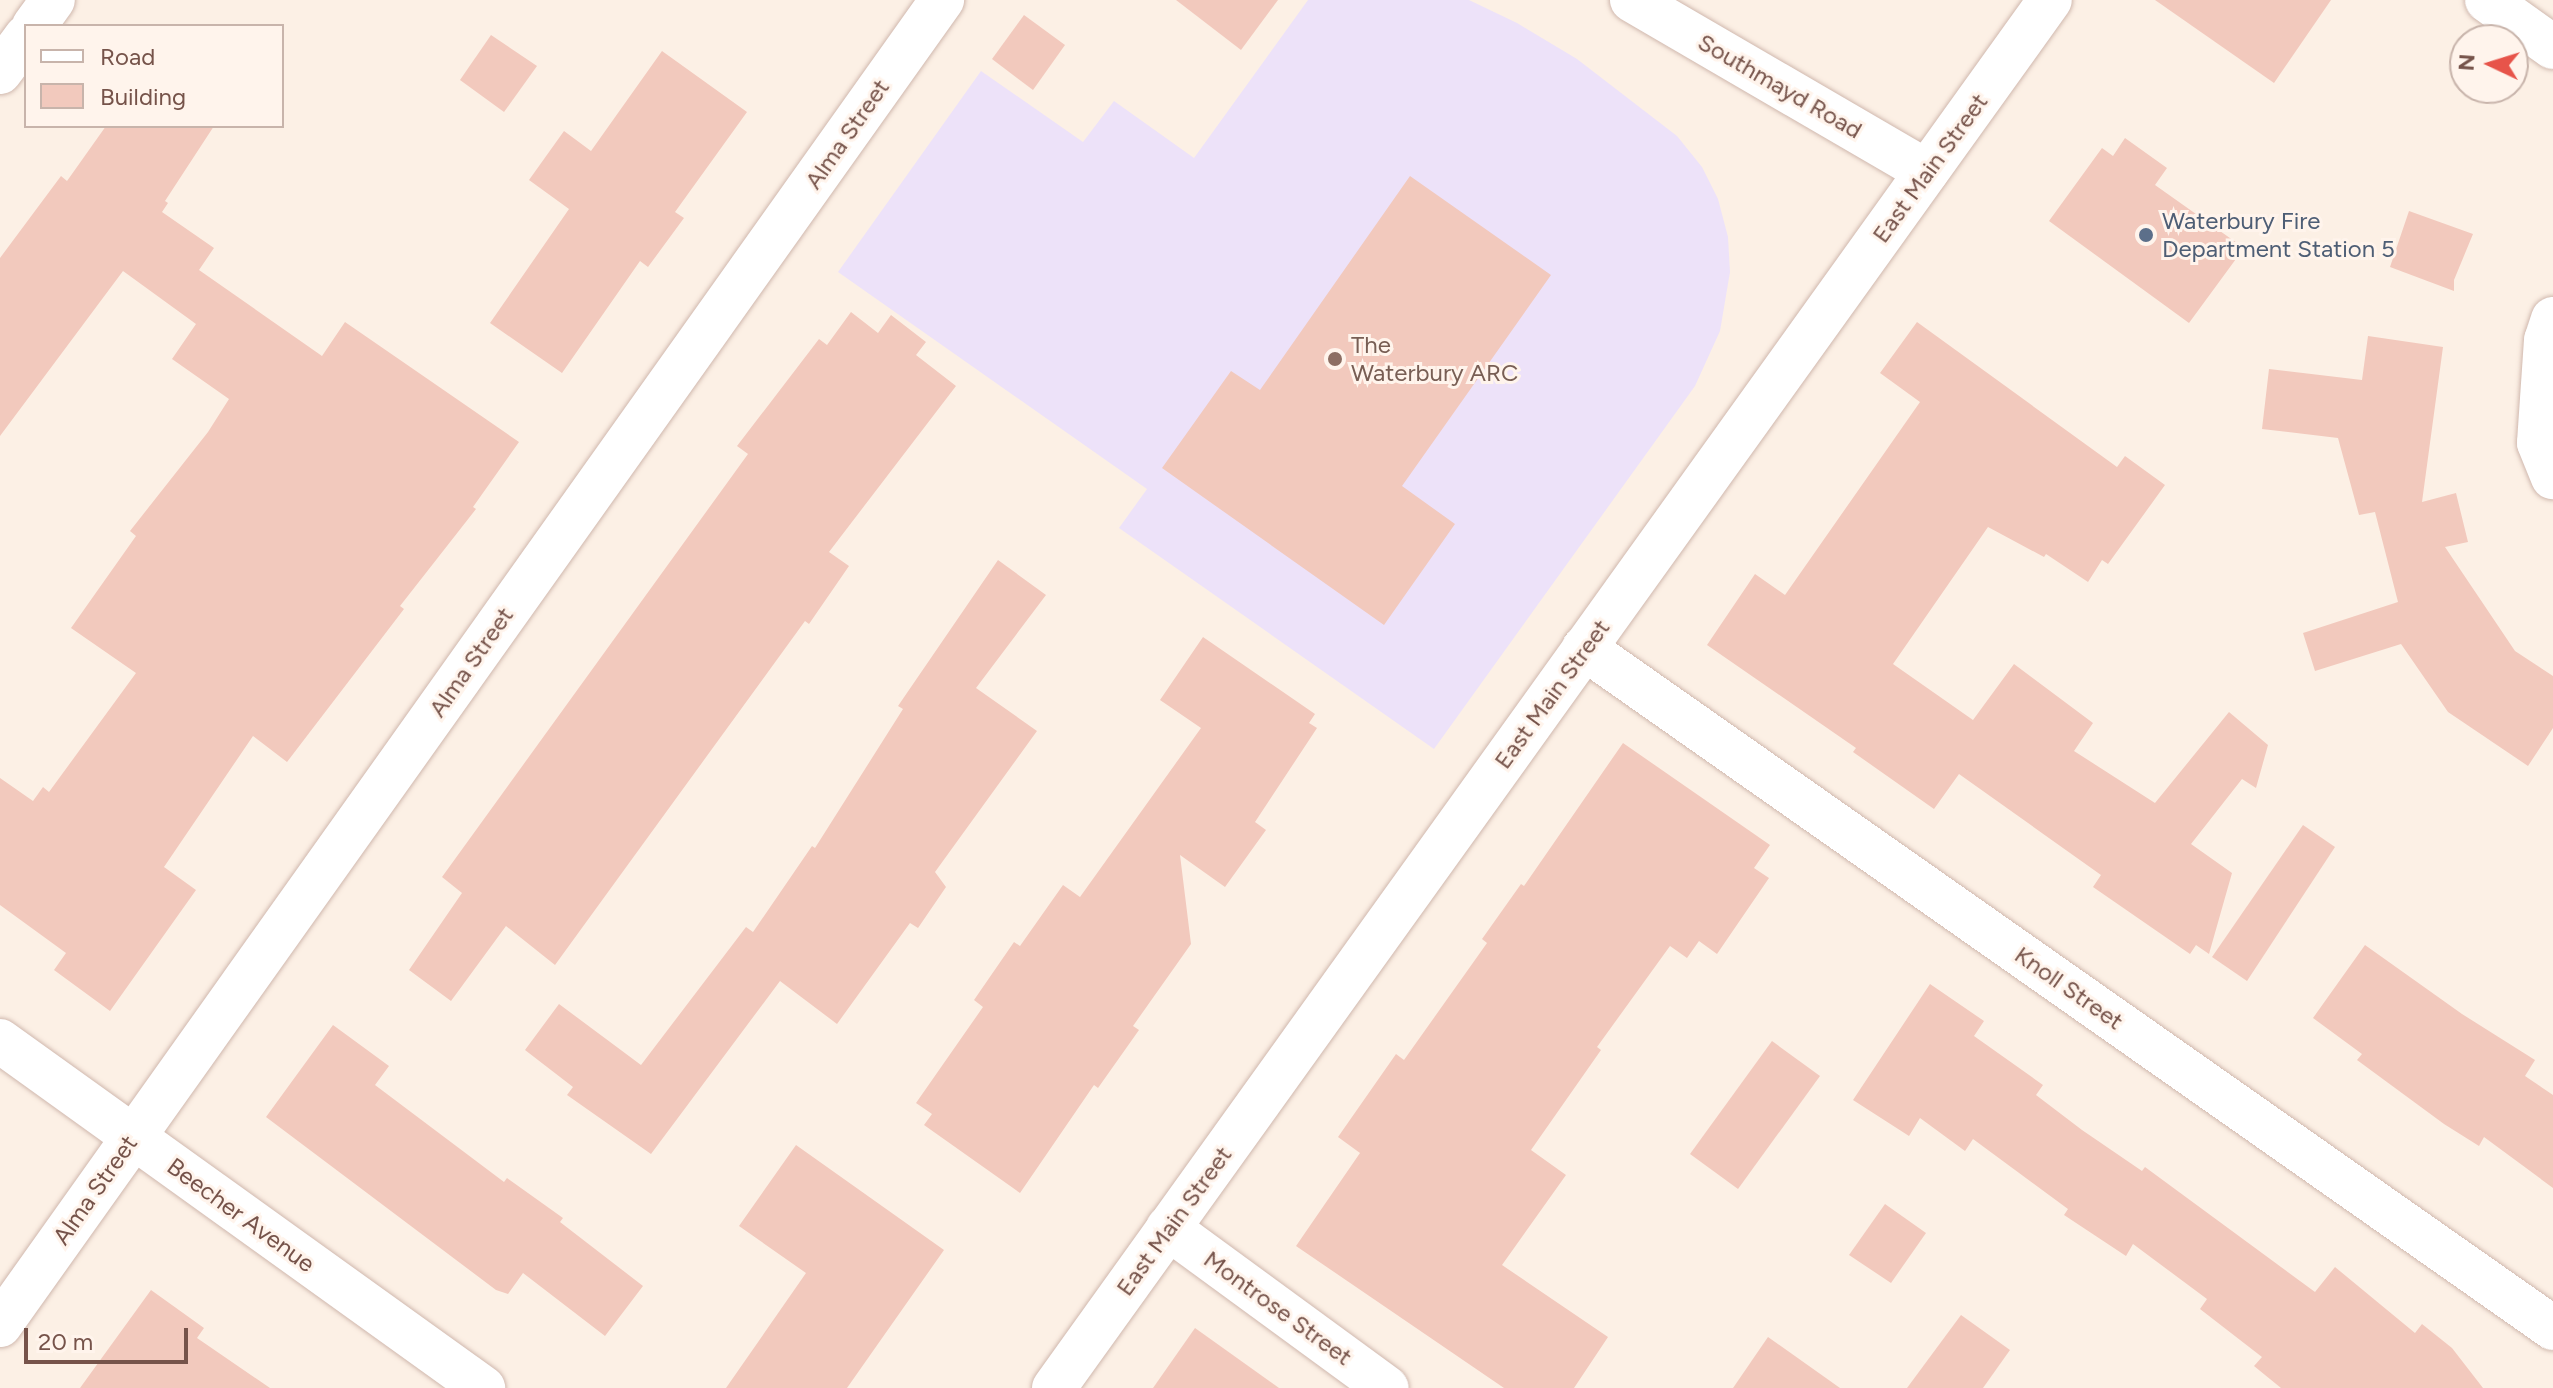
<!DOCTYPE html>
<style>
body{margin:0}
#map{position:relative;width:2553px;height:1388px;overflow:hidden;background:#fcf0e5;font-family:Figtree,sans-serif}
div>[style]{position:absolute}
.education>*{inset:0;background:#ede2f9}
.building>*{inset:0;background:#f2c9bd}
.roads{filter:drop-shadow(0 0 2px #d0b8ae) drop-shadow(0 0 2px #d0b8ae)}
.minor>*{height:44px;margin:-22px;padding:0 22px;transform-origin:22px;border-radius:22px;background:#fff}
.secondary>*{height:44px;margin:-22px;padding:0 22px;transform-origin:22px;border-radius:22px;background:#fff}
.dots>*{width:22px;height:22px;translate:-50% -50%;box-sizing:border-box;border:4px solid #fff4ec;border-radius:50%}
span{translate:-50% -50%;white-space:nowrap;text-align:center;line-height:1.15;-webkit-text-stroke:6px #fff4ec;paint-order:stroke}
.street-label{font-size:24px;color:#76534a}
.service-label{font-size:24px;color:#4e5e75}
.left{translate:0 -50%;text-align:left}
.education-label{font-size:24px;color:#785e54}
.legend{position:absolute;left:24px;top:24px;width:260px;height:104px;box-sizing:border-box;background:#fff4ec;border:2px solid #c8b4ab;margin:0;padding:10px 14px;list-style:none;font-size:24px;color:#76534a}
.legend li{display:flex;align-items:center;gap:16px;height:40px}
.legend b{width:40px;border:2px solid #c8b4ab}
.north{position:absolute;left:2449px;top:24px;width:80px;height:80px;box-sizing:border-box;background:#fff4ec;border:2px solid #c8b4ab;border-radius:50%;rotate:274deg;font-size:22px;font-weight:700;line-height:32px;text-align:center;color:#76534a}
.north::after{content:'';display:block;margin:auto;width:28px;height:36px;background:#e7544a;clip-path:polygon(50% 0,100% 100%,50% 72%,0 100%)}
.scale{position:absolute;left:24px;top:1328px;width:164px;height:36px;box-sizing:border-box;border:4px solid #76534a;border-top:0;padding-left:10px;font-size:24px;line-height:28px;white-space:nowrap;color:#76534a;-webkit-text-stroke:6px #fff4ec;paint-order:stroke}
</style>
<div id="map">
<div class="education">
<div style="clip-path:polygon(1308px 0,1469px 0,1517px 23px,1577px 59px,1677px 136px,1702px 167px,1718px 199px,1728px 237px,1730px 272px,1720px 331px,1695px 386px,1434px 749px,1119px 528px,1147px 489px,838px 272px,981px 71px,1083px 142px,1114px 101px,1194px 158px)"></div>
</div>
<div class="building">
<div style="clip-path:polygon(1176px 0,1278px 0,1241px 50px)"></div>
<div style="clip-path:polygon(2155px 0,2331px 0,2274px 83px)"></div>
<div style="clip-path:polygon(1024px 15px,1065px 45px,1033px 90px,992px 59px)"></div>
<div style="clip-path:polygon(491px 35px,537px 66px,504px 112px,460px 80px)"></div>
<div style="clip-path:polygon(662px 51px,747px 112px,675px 212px,684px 218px,648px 267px,640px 261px,562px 373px,490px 323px,569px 209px,529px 180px,564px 131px,591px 151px)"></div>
<div style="clip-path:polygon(106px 126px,214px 126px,165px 201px,168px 203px,162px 212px,214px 248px,199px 270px,322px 356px,345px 322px,519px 442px,473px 507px,476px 509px,400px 606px,404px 609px,287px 762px,253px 736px,164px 867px,196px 890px,110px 1011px,54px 970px,66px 953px,0 905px,0 778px,33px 801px,43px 787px,49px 792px,136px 673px,71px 628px,136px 536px,130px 531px,208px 432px,229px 399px,172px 359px,196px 324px,123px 271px,0 436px,0 258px,61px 176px,67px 181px)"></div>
<div style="clip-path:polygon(2125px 138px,2167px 168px,2155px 185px,2244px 248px,2189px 323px,2049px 221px,2102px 148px,2113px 156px)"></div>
<div style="clip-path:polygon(1410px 176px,1551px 275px,1402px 486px,1455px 524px,1384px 625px,1162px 468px,1231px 371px,1260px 390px)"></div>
<div style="clip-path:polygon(2409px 211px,2473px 234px,2454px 280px,2454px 291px,2390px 267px)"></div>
<div style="clip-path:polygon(851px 312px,878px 333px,891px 315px,926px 342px,916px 355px,956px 386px,829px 552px,849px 566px,809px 624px,805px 621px,555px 965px,506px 926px,451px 1001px,409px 970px,462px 893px,442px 877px,748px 454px,737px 446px,819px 339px,827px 345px)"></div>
<div style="clip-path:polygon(1917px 322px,2117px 467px,2125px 456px,2165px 485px,2108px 564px,2102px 560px,2088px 582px,2046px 554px,2044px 557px,1988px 527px,1893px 664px,1973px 720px,2014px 664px,2093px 723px,2074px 751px,2155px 803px,2229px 712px,2268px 745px,2256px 788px,2242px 779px,2191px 844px,2232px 873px,2209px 954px,2196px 945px,2190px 954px,2093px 887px,2101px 875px,1959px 774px,1934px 809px,1853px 752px,1856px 748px,1707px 645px,1755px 574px,1785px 595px,1920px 402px,1880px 373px)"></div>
<div style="clip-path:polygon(2368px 336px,2443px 347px,2422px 502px,2456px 493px,2468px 542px,2445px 547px,2515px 651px,2553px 676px,2553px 728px,2528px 766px,2448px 712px,2401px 644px,2315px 671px,2303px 633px,2398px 602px,2375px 512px,2359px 515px,2338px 438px,2262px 429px,2269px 369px,2362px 380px)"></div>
<div style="clip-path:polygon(998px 560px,1046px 595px,976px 688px,1037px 731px,935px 872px,946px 887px,918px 928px,910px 923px,837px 1024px,780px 981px,651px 1154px,567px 1095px,573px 1087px,525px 1050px,559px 1004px,641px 1065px,746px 927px,753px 932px,812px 846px,815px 848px,903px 709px,898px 706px)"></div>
<div style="clip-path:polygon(1203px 637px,1315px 714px,1309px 723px,1317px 728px,1255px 822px,1266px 830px,1225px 887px,1180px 855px,1191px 944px,1133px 1026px,1139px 1030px,1098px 1088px,1094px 1085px,1020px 1193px,924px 1125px,932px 1114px,916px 1103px,983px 1007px,974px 1000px,1014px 942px,1020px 946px,1063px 885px,1080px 897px,1201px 728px,1160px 700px)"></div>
<div style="clip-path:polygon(1623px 743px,1770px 845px,1754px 868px,1769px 878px,1717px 954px,1699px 941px,1687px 958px,1670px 946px,1597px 1047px,1601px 1050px,1531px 1150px,1566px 1175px,1502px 1265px,1608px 1337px,1574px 1388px,1504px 1388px,1296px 1246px,1360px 1153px,1338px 1137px,1396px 1054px,1404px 1060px,1487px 943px,1482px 939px,1521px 884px,1524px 886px)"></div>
<div style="clip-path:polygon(2303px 825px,2335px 847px,2247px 981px,2212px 957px)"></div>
<div style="clip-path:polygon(2365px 945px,2462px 1014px,2535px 1060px,2525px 1076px,2553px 1095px,2553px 1188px,2484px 1137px,2479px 1146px,2444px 1124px,2357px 1060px,2362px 1054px,2313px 1018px)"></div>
<div style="clip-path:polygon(1930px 984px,1984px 1021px,1974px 1036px,2043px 1085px,2036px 1095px,2082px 1130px,2142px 1171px,2145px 1167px,2315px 1292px,2335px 1267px,2415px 1333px,2422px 1324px,2452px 1348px,2483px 1388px,2281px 1388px,2254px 1366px,2262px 1357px,2200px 1309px,2207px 1299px,2133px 1244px,2126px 1256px,2064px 1215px,2068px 1209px,1973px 1139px,1965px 1151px,1920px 1118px,1909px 1136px,1853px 1100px)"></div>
<div style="clip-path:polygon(333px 1025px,389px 1066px,375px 1085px,504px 1182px,507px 1178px,563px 1218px,560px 1222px,643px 1286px,605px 1336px,523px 1273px,508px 1294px,496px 1290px,266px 1117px)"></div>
<div style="clip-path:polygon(1772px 1041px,1820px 1076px,1738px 1189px,1690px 1154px)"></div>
<div style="clip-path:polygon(796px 1145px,944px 1250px,847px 1388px,726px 1388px,806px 1273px,739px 1226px)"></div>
<div style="clip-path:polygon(1885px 1204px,1926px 1233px,1891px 1283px,1849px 1255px)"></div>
<div style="clip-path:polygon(151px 1290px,204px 1328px,197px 1338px,270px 1388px,80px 1388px)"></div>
<div style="clip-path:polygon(1961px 1315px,2010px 1350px,1983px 1388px,1907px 1388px)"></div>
<div style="clip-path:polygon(1195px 1328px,1279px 1388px,1153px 1388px)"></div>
<div style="clip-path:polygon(1768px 1337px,1840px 1388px,1733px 1388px)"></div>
</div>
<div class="roads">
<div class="minor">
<div style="left:2487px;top:0;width:81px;rotate:35.5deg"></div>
<div style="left:34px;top:26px;width:32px;rotate:-54deg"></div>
<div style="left:0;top:72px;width:44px;rotate:-53.4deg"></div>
<div style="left:2553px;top:319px;width:22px;rotate:108deg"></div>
<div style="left:2546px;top:340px;width:103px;rotate:93.9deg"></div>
<div style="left:2539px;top:443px;width:37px;rotate:68deg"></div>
<div style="left:1584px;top:648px;width:1184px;rotate:35.06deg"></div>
<div style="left:0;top:1041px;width:595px;rotate:35.69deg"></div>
<div style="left:1168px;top:1228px;width:271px;rotate:36.2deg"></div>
<div style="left:0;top:1325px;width:1626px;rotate:-54.59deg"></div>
</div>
<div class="secondary">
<div style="left:1632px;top:0;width:341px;rotate:30.2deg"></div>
<div style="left:1054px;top:1388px;width:1708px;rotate:-54.34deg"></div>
</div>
</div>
<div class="dots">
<div style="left:2146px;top:235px;background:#5c6f8a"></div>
<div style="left:1335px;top:359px;background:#8d6e63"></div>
</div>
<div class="street-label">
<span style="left:1780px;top:86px;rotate:30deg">Southmayd Road</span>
<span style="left:847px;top:134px;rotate:-55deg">Alma Street</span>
<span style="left:1930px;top:168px;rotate:-54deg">East Main Street</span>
<span style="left:471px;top:662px;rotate:-55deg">Alma Street</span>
<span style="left:1552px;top:694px;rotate:-54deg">East Main Street</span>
<span style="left:2069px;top:988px;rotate:35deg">Knoll Street</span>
<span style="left:95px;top:1190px;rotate:-55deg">Alma Street</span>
<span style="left:241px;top:1215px;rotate:36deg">Beecher Avenue</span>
<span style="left:1174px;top:1221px;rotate:-54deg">East Main Street</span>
<span style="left:1278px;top:1308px;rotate:36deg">Montrose Street</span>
</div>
<div class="service-label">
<span class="left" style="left:2162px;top:235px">Waterbury Fire<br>Department Station 5</span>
</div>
<div class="education-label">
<span class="left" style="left:1351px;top:359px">The<br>Waterbury ARC</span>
</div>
<ul class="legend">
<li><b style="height:10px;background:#fff"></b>Road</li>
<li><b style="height:22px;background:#f2c9bd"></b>Building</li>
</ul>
<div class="north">N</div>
<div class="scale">20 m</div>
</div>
